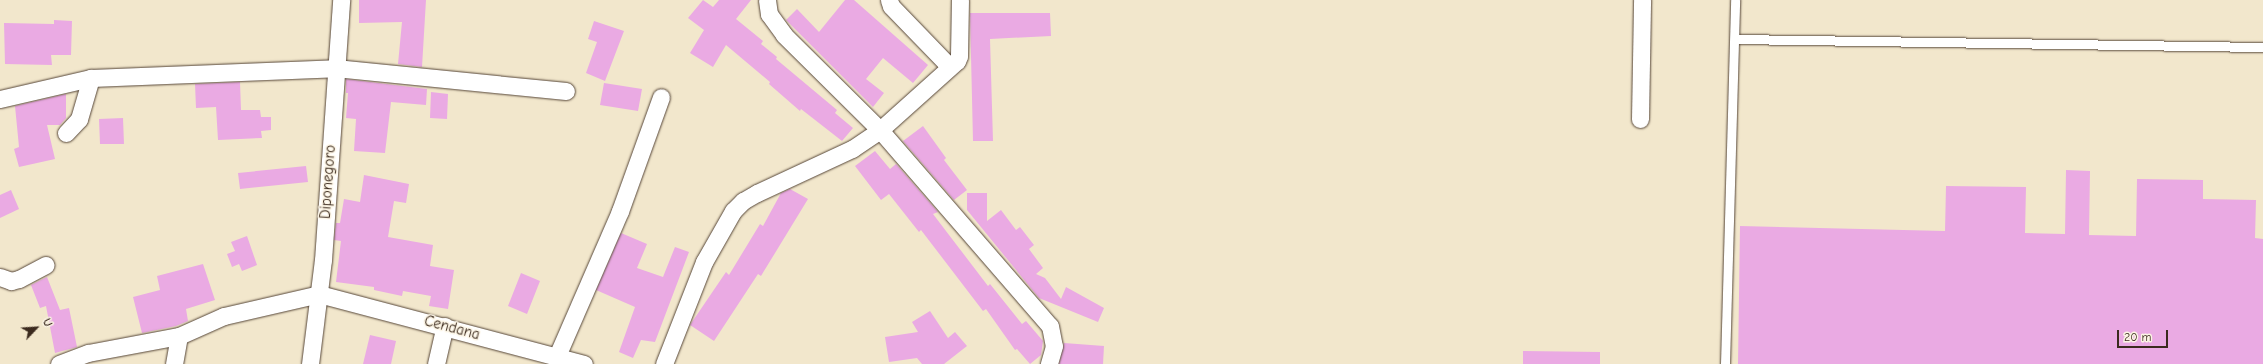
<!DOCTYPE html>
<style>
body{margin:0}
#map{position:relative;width:2263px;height:364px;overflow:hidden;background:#f2e7cc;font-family:"Comic Neue",sans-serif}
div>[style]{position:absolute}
.building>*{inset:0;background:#eaaae3}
.roads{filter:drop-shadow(0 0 1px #564638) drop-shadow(0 0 1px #564638)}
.lane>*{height:9px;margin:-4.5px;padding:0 4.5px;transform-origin:4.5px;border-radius:4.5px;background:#fff}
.street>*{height:17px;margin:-8.5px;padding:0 8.5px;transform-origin:8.5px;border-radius:8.5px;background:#fff}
span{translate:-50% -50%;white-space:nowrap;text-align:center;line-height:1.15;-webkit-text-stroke:3px #fcf5e5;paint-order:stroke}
.street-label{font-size:15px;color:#3b2a1e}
.north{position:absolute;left:16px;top:308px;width:40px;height:40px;-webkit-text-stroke:3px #fcf5e5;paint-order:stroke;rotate:65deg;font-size:11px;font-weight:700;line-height:16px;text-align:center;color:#3b2a1e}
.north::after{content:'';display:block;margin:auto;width:14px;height:18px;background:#3b2a1e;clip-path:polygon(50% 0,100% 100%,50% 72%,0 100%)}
.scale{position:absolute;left:2117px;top:330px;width:51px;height:18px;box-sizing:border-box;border:2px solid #3b2a1e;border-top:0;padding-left:5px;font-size:12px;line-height:14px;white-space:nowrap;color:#3b2a1e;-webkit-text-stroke:3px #fcf5e5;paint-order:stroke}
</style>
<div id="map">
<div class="building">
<div style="clip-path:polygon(359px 0,426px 0,422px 67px,398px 64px,402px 22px,359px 23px)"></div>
<div style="clip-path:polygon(703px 0,713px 7px,719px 0,751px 0,736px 19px,763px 41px,761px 44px,777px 57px,776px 59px,837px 110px,835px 113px,853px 128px,842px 141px,801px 109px,800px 111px,769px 84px,770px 82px,726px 45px,713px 67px,690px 53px,704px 30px,688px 18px)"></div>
<div style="clip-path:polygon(845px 0,854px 0,928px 65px,913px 83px,883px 58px,866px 79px,884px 93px,873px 107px,786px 20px,797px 9px,819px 32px)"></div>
<div style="clip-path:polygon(970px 13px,1050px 13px,1051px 36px,990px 39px,993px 141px,973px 141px)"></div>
<div style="clip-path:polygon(54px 20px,72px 21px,71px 55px,51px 55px,52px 65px,5px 64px,4px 23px,54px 24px)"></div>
<div style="clip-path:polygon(594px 21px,624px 31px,605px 81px,586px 73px,597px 42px,588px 39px)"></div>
<div style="clip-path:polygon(346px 79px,427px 89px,426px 105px,391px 102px,385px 153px,354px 151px,356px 119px,346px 118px,348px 93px,346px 93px)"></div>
<div style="clip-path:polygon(240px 82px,241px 110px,260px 110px,261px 117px,271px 117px,271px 130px,261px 131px,262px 138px,218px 140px,216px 107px,196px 108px,195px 84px)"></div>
<div style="clip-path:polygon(604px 83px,642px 89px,638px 111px,600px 105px)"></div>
<div style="clip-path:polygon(431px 92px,448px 94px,447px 119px,430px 118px)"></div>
<div style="clip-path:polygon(66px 94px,66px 118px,60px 125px,47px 125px,55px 159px,19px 167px,14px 149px,19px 147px,15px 106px)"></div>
<div style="clip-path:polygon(123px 118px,124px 144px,100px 144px,99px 119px)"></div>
<div style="clip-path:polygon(923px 126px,946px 158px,944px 160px,967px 190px,954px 200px,903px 141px)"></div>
<div style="clip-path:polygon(875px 151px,890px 169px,896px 164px,938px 212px,933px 214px,988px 286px,990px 284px,1022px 324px,1026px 321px,1043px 341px,1041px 355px,1030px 364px,1017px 349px,1015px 350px,986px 309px,983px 311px,921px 230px,919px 232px,889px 194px,881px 200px,855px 166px)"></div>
<div style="clip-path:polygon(306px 166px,308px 182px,240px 189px,238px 173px)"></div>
<div style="clip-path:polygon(2066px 170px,2090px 171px,2089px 235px,2136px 236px,2137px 179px,2203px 180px,2203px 199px,2256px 200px,2255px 238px,2263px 239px,2263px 364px,1738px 364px,1740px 226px,1945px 231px,1946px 186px,2026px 187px,2025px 233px,2065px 234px)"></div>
<div style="clip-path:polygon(364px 175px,409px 184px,406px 203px,394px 201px,388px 237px,433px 245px,430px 266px,454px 270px,448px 309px,429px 306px,431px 296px,403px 291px,402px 296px,374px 290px,374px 287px,336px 282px,341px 241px,334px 240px,336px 223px,340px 223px,344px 199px,360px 202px)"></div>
<div style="clip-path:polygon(790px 189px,808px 199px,761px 276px,758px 274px,714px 341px,690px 325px,726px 272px,729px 275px,760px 224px,763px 226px,781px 193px)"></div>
<div style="clip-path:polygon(11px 190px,19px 209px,0 218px,0 195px)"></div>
<div style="clip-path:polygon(967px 193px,987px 193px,987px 221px,1001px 210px,1016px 230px,1020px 227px,1034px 245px,1029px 249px,1043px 268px,1036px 274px,1045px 278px,1061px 299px,1066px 287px,1104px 308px,1098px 322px,1039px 298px,967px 210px)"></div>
<div style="clip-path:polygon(621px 233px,647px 244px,637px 268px,663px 277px,675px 247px,689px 252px,655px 342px,641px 340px,633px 358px,619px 352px,635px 307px,596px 290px)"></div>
<div style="clip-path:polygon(247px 236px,257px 265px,242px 271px,239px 264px,232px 267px,227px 254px,235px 251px,231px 242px)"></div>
<div style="clip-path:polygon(203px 264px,215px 300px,186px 309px,188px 321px,176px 326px,142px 333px,133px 297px,160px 290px,157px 276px)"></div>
<div style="clip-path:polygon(521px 273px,540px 281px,527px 314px,508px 306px)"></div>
<div style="clip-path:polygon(47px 277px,60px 310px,69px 308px,77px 347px,55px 353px,46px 306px,40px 308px,31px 285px)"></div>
<div style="clip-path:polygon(930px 311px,948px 338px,955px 332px,967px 346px,944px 364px,922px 364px,917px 358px,889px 362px,885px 337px,918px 332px,912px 322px)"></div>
<div style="clip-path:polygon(370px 335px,396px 341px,391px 364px,363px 364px)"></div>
<div style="clip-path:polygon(1064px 343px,1104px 346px,1103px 364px,1059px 364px)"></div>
<div style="clip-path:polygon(1523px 351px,1600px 352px,1600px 364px,1523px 364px)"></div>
</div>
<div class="roads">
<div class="lane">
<div style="left:1735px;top:39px;width:528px;rotate:0.87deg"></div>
<div style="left:1725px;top:364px;width:364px;rotate:-88.4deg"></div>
</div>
<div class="street">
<div style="left:767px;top:0;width:14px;rotate:82deg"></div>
<div style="left:769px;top:14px;width:26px;rotate:54deg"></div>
<div style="left:784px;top:35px;width:135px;rotate:44.7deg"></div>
<div style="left:880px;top:130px;width:259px;rotate:49.1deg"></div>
<div style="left:1050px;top:326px;width:20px;rotate:79deg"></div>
<div style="left:1054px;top:346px;width:19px;rotate:106deg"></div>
<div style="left:889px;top:0;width:6px;rotate:72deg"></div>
<div style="left:891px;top:6px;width:83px;rotate:46deg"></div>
<div style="left:0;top:99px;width:93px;rotate:-13deg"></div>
<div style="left:91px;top:78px;width:244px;rotate:-2.3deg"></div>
<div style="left:335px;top:68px;width:232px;rotate:5.7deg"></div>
<div style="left:1640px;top:119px;width:119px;rotate:-89deg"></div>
<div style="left:66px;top:133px;width:19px;rotate:-47deg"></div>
<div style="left:79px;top:119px;width:43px;rotate:-73.7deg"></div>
<div style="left:0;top:277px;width:12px;rotate:20deg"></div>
<div style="left:11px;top:281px;width:8px;rotate:-14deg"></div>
<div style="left:19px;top:279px;width:30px;rotate:-28deg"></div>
<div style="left:557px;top:356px;width:158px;rotate:-66.5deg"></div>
<div style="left:620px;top:211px;width:121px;rotate:-70.2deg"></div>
<div style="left:59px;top:364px;width:31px;rotate:-21deg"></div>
<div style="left:88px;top:353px;width:93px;rotate:-10.6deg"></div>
<div style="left:179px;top:336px;width:49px;rotate:-24deg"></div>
<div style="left:224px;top:316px;width:98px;rotate:-13deg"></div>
<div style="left:319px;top:294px;width:274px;rotate:14.8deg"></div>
<div style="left:174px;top:364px;width:28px;rotate:-80deg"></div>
<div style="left:310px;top:364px;width:105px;rotate:-82.9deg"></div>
<div style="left:323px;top:260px;width:261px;rotate:-86deg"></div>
<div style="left:436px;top:364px;width:39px;rotate:-77deg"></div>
<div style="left:664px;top:364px;width:110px;rotate:-68.6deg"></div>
<div style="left:704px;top:262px;width:59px;rotate:-60.4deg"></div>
<div style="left:733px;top:211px;width:14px;rotate:-45deg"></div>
<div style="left:743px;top:201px;width:16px;rotate:-30deg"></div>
<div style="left:757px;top:193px;width:105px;rotate:-24.9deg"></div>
<div style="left:852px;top:149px;width:34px;rotate:-34deg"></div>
<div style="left:880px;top:130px;width:103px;rotate:-41.9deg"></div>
<div style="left:957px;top:61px;width:5px;rotate:-68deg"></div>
<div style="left:959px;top:56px;width:56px;rotate:-89deg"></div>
</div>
</div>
<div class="street-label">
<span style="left:328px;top:182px;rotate:-86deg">Diponegoro</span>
<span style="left:452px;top:328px;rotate:15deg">Cendana</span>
</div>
<div class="north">U</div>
<div class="scale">20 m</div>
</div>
